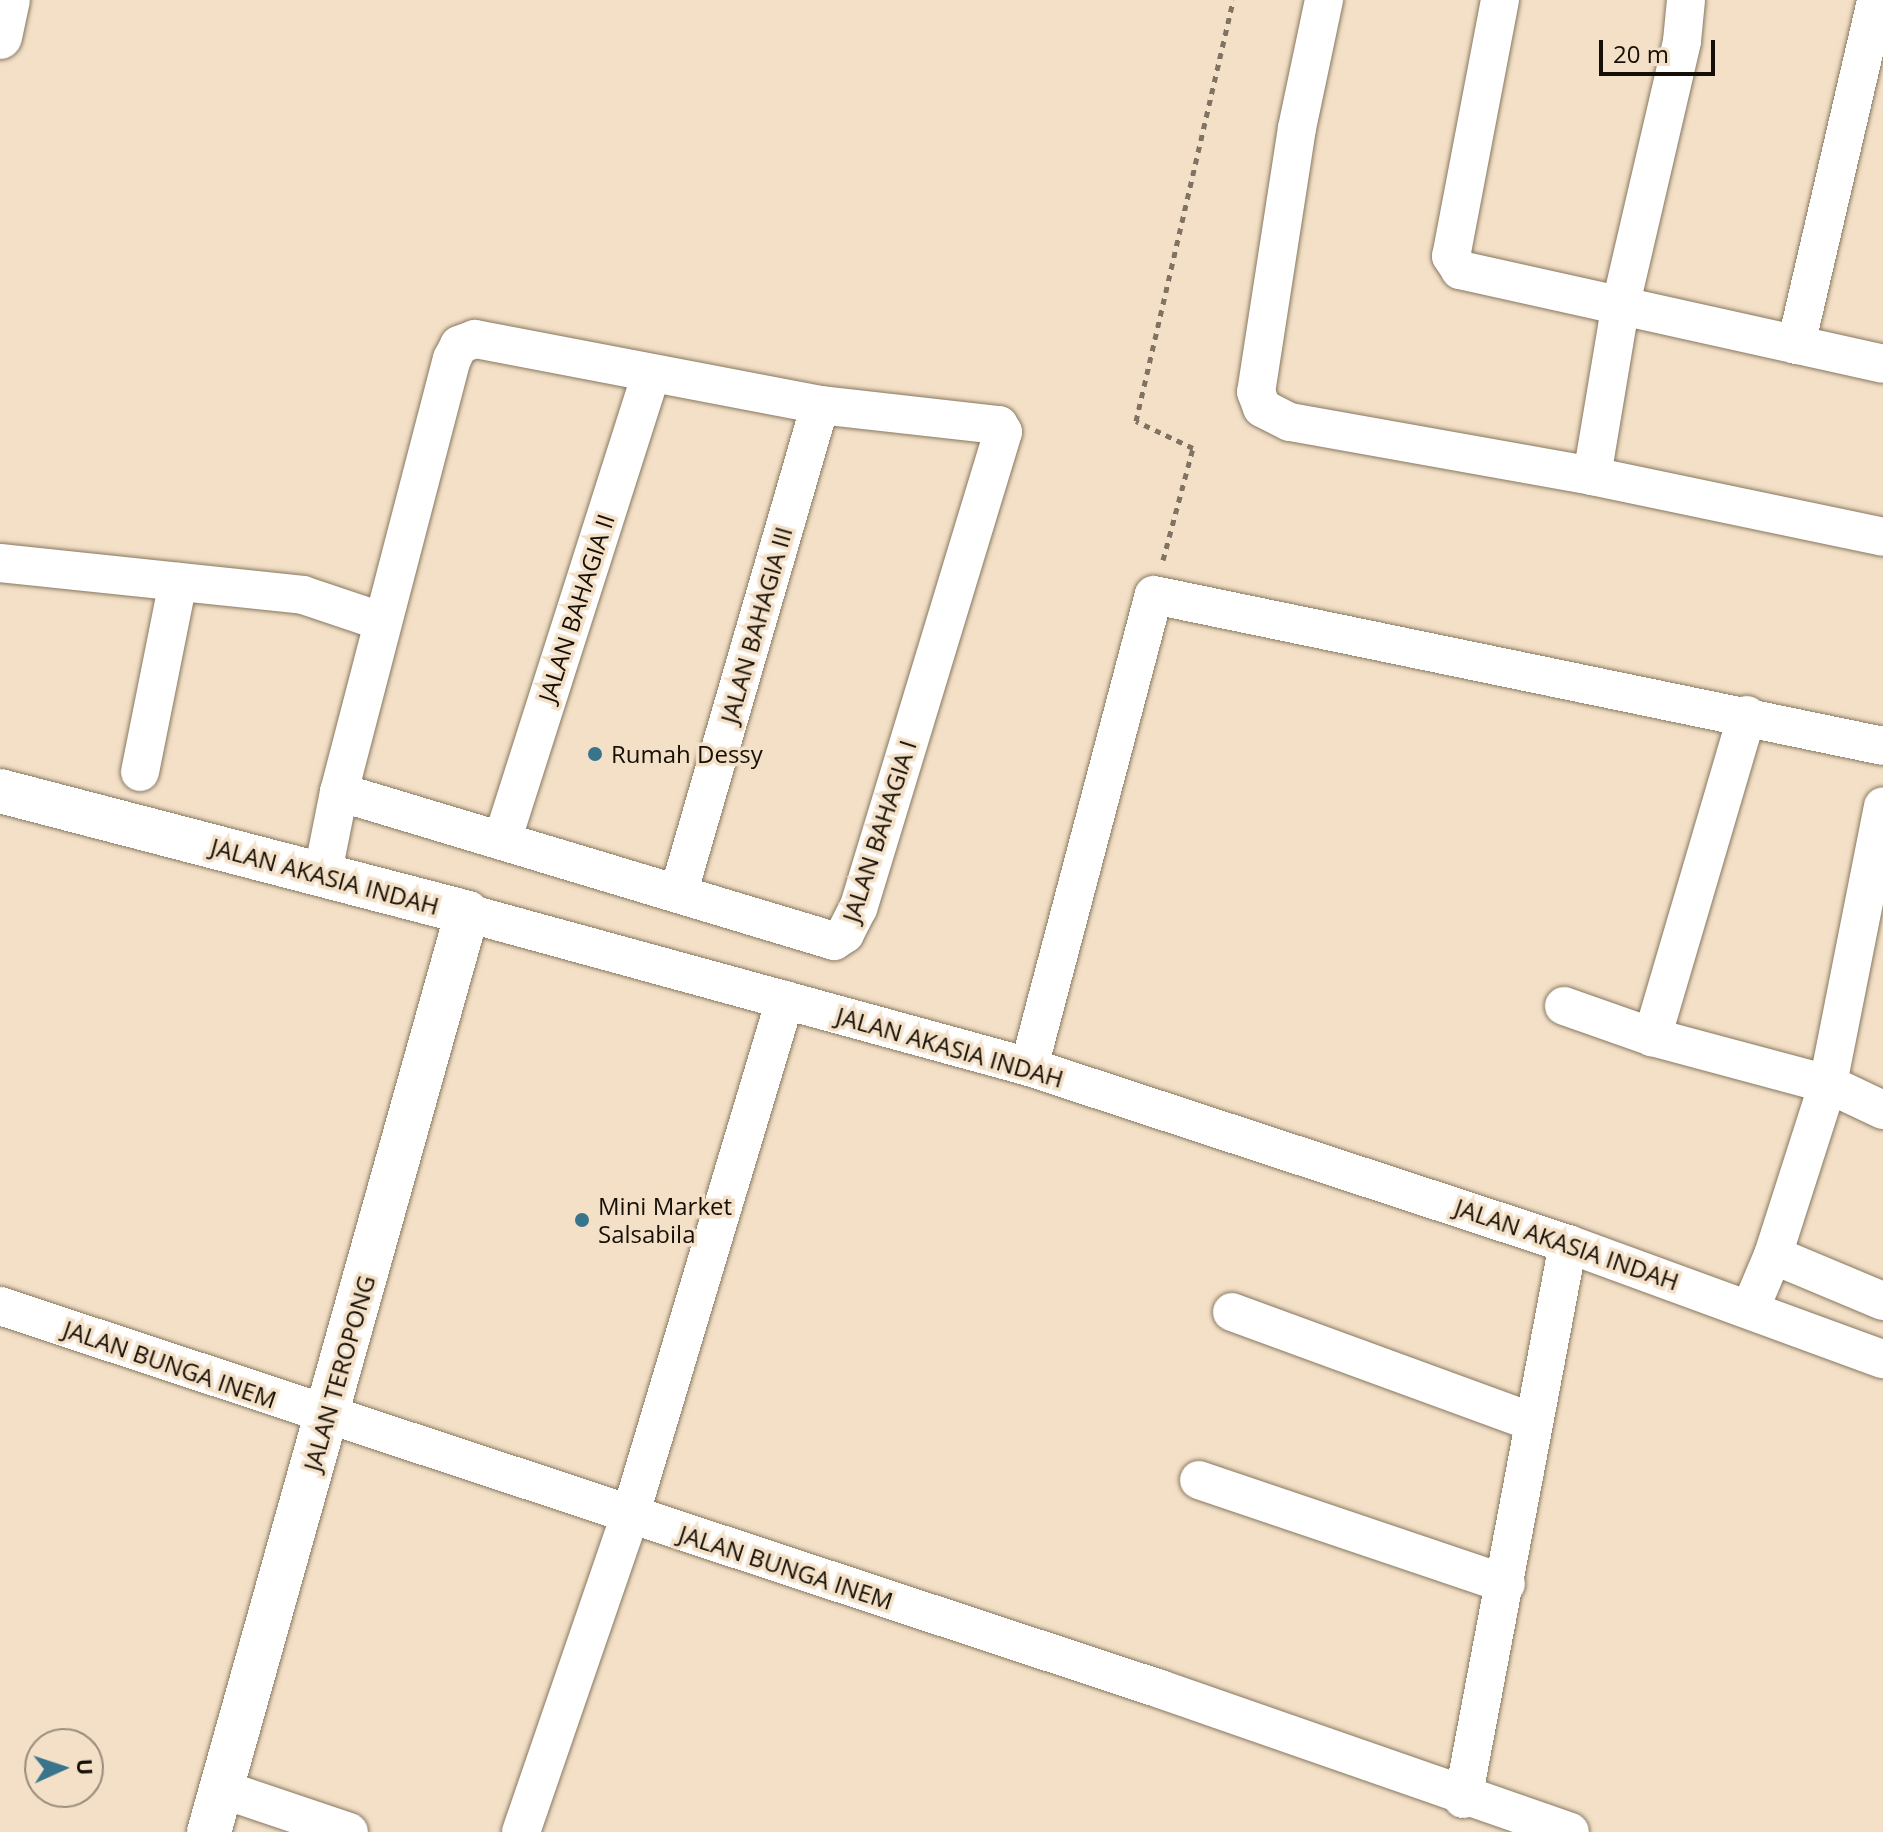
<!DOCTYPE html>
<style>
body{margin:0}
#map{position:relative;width:1883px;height:1832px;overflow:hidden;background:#f3e0c7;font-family:"Open Sans",sans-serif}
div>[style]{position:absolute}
.path>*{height:5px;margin-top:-2.5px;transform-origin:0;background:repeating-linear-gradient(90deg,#807363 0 6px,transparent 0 12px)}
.roads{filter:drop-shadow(0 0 2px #887860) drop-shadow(0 0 2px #887860)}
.street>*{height:38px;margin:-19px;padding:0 19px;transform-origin:19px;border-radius:19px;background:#fff}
.primary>*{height:44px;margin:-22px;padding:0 22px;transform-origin:22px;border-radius:22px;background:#fff}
.dots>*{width:22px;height:22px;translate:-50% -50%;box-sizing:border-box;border:4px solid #f3e0c7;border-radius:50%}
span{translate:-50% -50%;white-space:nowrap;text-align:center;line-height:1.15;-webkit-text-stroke:7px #f3e0c7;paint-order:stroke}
.street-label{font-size:24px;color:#150f07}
.poi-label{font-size:24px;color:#150f07}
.left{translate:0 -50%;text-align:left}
.north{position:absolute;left:24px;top:1728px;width:80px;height:80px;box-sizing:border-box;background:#f3e0c7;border:2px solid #9a8c7a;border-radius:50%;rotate:87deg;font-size:22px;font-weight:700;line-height:32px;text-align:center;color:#150f07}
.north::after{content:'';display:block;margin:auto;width:28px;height:36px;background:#38748b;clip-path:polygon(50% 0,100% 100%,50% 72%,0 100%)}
.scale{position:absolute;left:1599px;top:40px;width:116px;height:36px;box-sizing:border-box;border:4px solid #150f07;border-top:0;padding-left:10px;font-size:24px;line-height:28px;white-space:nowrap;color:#150f07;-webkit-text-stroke:6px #f3e0c7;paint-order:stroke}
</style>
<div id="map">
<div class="path">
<i style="left:1163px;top:560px;width:116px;rotate:-75deg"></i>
<i style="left:1193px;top:448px;width:63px;rotate:-154.7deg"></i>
<i style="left:1136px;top:421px;width:432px;rotate:-77deg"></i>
</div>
<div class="roads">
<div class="street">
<i style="left:1324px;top:0;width:131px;rotate:101.9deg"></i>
<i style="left:1297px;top:128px;width:267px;rotate:98.8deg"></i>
<i style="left:1256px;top:392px;width:17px;rotate:69deg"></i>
<i style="left:1262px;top:408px;width:31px;rotate:27deg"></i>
<i style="left:1290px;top:422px;width:307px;rotate:10.1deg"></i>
<i style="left:1592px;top:476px;width:297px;rotate:11.8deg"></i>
<i style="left:1500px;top:0;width:261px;rotate:100.8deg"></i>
<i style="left:1451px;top:256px;width:17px;rotate:57deg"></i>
<i style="left:1460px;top:270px;width:433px;rotate:12.5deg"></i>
<i style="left:475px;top:339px;width:351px;rotate:10.8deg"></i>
<i style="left:820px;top:405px;width:180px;rotate:6.4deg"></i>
<i style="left:999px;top:425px;width:8px;rotate:60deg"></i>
<i style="left:1003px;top:432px;width:498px;rotate:106.9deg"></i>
<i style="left:858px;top:908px;width:29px;rotate:117deg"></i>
<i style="left:845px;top:934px;width:13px;rotate:148deg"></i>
<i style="left:834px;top:941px;width:517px;rotate:-163.25deg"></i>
<i style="left:339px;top:792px;width:448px;rotate:-75.4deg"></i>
<i style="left:452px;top:359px;width:16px;rotate:-63deg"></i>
<i style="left:459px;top:345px;width:17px;rotate:-21deg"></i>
<i style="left:1796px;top:345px;width:354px;rotate:-76.9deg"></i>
<i style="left:1592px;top:476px;width:170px;rotate:-80.5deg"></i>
<i style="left:1620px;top:308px;width:274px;rotate:-76.9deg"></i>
<i style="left:1682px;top:41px;width:41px;rotate:-84.4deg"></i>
<i style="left:0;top:563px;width:305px;rotate:6deg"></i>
<i style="left:303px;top:595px;width:84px;rotate:18.6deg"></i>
<i style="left:1747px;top:715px;width:336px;rotate:106.4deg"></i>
<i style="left:1652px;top:1037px;width:182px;rotate:15deg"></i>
<i style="left:1828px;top:1084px;width:61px;rotate:25.3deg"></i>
<i style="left:140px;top:772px;width:194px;rotate:-78.7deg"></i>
<i style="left:502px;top:841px;width:489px;rotate:-72.3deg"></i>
<i style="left:323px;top:872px;width:82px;rotate:-78.7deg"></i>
<i style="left:679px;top:891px;width:506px;rotate:-73.82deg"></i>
<i style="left:467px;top:913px;width:583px;rotate:15.32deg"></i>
<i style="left:1029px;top:1067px;width:567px;rotate:18.18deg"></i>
<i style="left:1568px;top:1244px;width:335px;rotate:20.1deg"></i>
<i style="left:1564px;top:1006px;width:93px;rotate:19.4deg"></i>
<i style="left:1029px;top:1067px;width:488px;rotate:-75.2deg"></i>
<i style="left:1154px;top:595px;width:744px;rotate:11.7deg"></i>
<i style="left:1773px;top:1255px;width:119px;rotate:22.7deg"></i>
<i style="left:0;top:1306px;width:1222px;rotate:18.27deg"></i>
<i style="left:1160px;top:1689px;width:434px;rotate:19.2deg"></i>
<i style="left:1751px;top:1307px;width:56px;rotate:-67.1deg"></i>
<i style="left:1773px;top:1255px;width:180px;rotate:-72.2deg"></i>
<i style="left:1828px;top:1084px;width:283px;rotate:-78.8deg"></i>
<i style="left:1232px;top:1312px;width:320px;rotate:20.1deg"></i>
<i style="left:1199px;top:1480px;width:324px;rotate:18.7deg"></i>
<i style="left:222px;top:1789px;width:134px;rotate:18.7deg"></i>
<i style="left:1463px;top:1799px;width:565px;rotate:-79.29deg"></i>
<i style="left:521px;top:1832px;width:334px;rotate:-71deg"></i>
<i style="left:630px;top:1516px;width:539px;rotate:-73.28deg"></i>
</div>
<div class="primary">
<i style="left:0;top:37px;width:38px;rotate:-78deg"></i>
<i style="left:0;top:791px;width:483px;rotate:14.6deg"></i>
<i style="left:467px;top:913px;width:955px;rotate:105.68deg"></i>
</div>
</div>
<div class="dots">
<i style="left:595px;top:754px;background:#38748b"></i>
<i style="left:582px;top:1220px;background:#38748b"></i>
</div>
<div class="street-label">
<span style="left:576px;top:608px;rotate:-72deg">JALAN BAHAGIA II</span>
<span style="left:756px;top:625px;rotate:-74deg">JALAN BAHAGIA III</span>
<span style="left:879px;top:831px;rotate:-72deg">JALAN BAHAGIA I</span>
<span style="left:325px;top:876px;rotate:15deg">JALAN AKASIA INDAH</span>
<span style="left:950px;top:1047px;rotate:16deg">JALAN AKASIA INDAH</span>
<span style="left:1567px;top:1244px;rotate:19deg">JALAN AKASIA INDAH</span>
<span style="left:170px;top:1364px;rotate:19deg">JALAN BUNGA INEM</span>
<span style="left:339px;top:1373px;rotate:-74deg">JALAN TEROPONG</span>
<span style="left:786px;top:1567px;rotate:18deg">JALAN BUNGA INEM</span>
</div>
<div class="poi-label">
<span class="left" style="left:611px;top:754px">Rumah Dessy</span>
<span class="left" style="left:598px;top:1220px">Mini Market<br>Salsabila</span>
</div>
<div class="north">U</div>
<div class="scale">20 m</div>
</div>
